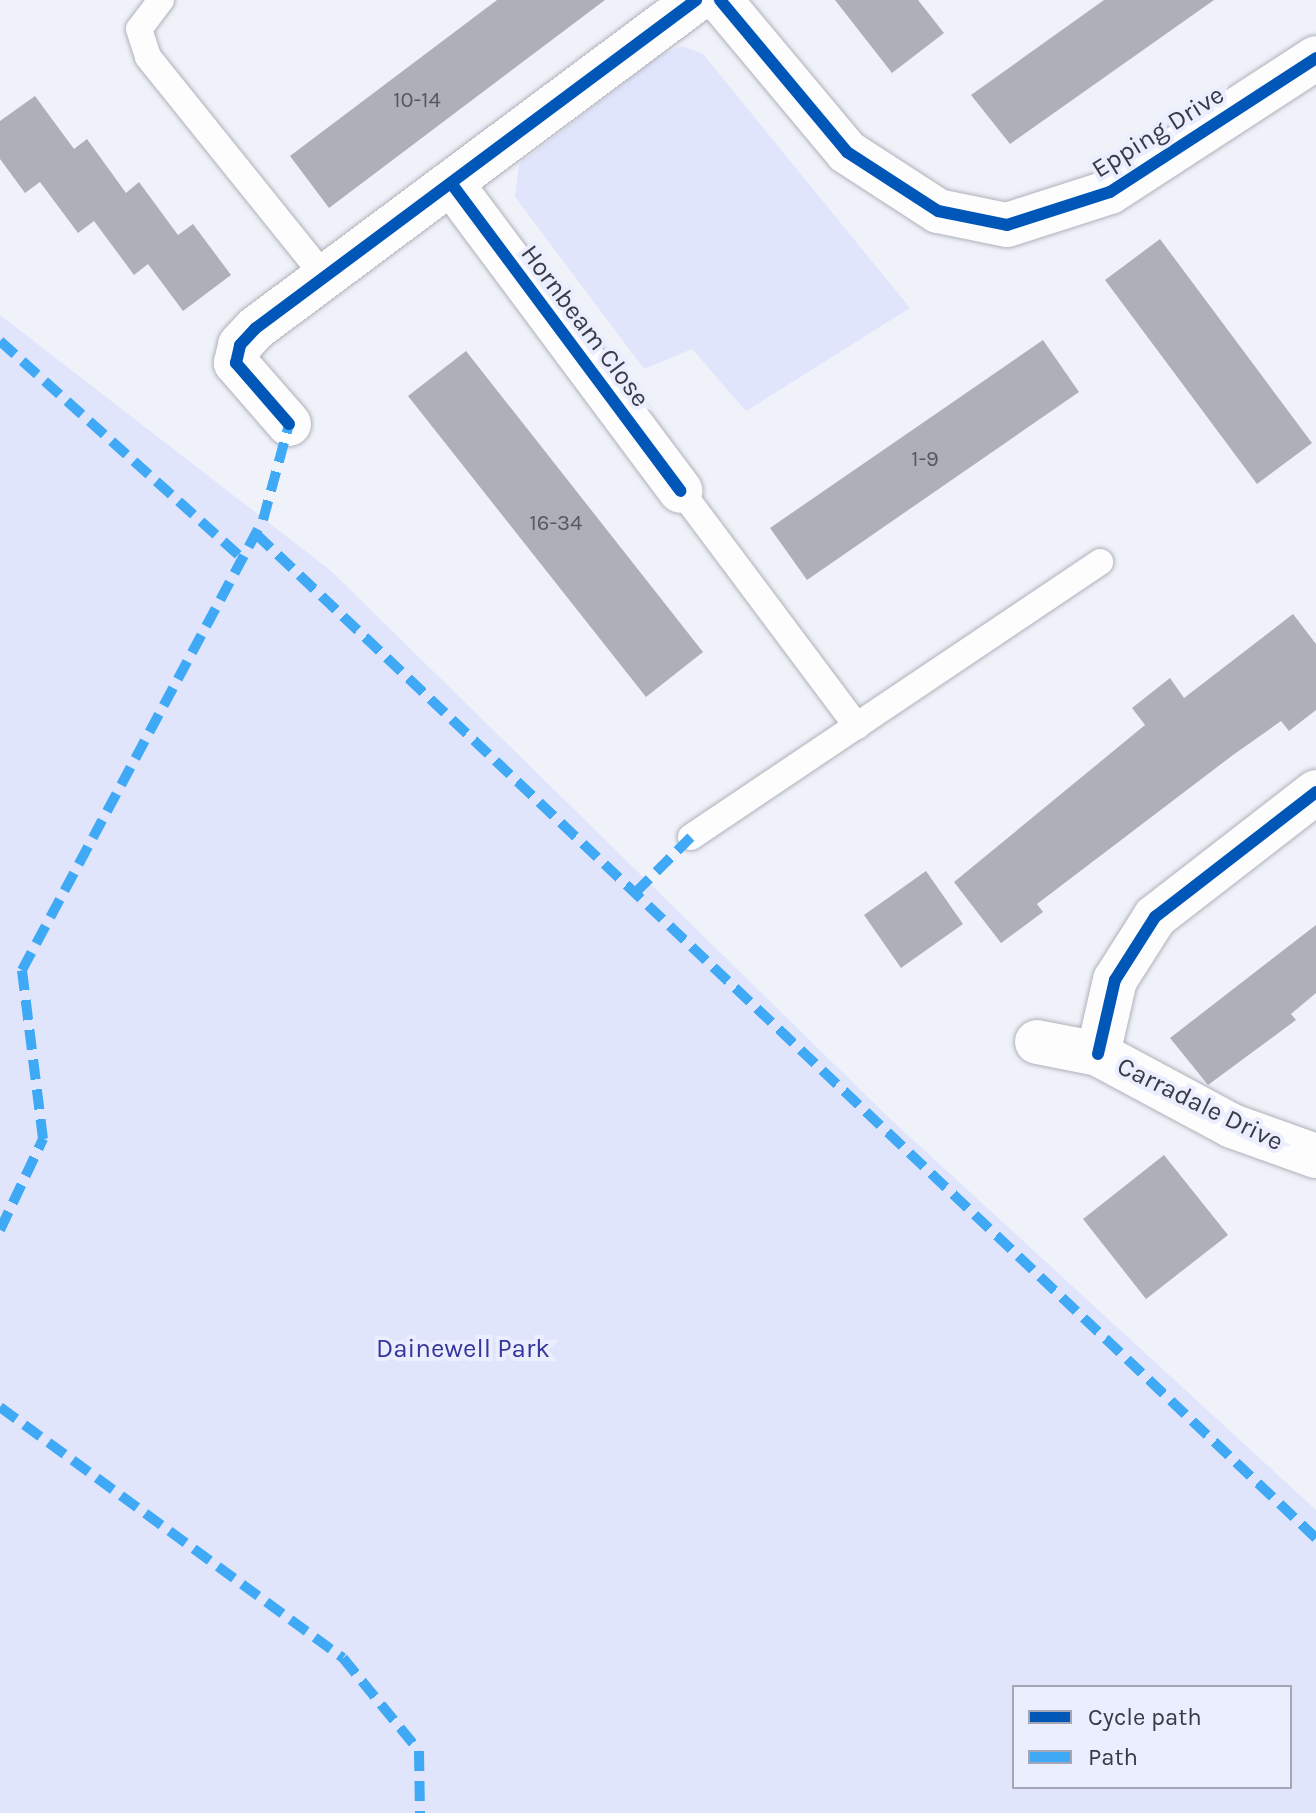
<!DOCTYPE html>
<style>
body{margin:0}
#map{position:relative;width:1316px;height:1813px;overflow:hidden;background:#f0f2fa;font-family:Karla,sans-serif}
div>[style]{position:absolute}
.green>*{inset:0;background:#e0e5fc}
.building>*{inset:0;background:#aeb0b8}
.roads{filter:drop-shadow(0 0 2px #afb1ba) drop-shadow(0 0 2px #afb1ba)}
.lane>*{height:26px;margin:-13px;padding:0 13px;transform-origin:13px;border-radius:13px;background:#fdfdfe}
.street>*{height:44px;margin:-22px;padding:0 22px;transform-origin:22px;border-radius:22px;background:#fdfdfe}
.quiet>*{height:10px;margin-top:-5px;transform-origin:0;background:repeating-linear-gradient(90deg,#3fa9f5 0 20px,transparent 0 30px)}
.cycleway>*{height:12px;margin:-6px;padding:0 6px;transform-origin:6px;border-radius:6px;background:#0057b8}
span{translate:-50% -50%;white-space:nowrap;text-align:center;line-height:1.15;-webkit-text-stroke:8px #ebeeff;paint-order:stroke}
.number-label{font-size:22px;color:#565862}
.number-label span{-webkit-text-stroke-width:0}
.street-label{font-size:26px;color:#393b46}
.park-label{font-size:26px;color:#34369b}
.legend{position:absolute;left:1012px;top:1685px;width:280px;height:104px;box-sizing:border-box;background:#ebeeff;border:2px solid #a4a6b5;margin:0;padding:10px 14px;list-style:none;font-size:24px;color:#393b46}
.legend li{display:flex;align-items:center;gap:16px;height:40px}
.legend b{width:40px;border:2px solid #a4a6b5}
</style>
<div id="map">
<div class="green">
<i style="clip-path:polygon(683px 46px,703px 54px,910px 308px,746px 411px,692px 349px,644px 369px,515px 197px,519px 164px,660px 55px)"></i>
<i style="clip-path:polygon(evenodd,0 315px,330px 570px,885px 1114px,1316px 1510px,1316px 1813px,0 1813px,0 315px,1014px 1687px,1290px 1687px,1290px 1787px,1014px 1787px,1014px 1687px)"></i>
</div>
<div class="building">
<i style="clip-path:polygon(497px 0,605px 0,329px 208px,290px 156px)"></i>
<i style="clip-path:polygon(835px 0,918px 0,944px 33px,892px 73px)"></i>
<i style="clip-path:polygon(1104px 0,1214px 0,1010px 144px,971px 95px)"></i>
<i style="clip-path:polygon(35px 96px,74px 149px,87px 139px,126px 193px,139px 182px,178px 235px,193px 224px,231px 275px,183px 311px,148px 264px,134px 275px,94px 221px,78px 233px,40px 182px,25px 193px,0 159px,0 121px)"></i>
<i style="clip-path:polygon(1160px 239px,1312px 443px,1257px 484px,1105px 280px)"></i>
<i style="clip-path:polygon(1043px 340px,1079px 392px,807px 580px,770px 528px)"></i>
<i style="clip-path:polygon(466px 351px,703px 652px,646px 697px,408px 396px)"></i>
<i style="clip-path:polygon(1293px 614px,1316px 644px,1316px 710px,1289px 731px,1281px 721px,1233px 755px,1037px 904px,1043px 912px,1001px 943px,954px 882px,1145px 725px,1132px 708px,1170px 678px,1184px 698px)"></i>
<i style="clip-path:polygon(926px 871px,963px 924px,901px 968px,864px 915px)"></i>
<i style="clip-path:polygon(1316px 925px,1316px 993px,1291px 1014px,1296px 1020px,1208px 1085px,1170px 1038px)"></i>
<i style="clip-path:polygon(1164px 1155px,1228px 1235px,1146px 1299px,1083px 1219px)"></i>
</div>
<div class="roads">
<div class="lane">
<i style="left:161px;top:0;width:36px;rotate:127deg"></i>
<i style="left:139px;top:29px;width:29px;rotate:72deg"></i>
<i style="left:148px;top:57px;width:282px;rotate:51.2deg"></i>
<i style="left:681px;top:491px;width:294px;rotate:53.2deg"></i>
<i style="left:691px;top:837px;width:493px;rotate:-33.9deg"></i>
</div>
<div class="street">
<i style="left:720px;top:0;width:198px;rotate:50.1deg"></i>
<i style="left:847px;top:152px;width:108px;rotate:33deg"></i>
<i style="left:938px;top:211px;width:70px;rotate:11.5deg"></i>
<i style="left:1007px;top:225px;width:108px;rotate:-17.8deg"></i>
<i style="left:1110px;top:192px;width:246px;rotate:-33deg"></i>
<i style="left:454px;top:187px;width:379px;rotate:53.3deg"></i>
<i style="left:289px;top:424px;width:81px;rotate:-131deg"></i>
<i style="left:236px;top:363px;width:18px;rotate:-77deg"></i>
<i style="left:240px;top:345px;width:23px;rotate:-47deg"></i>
<i style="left:256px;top:328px;width:549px;rotate:-36.7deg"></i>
<i style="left:1037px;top:1042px;width:62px;rotate:11.1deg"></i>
<i style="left:1098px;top:1054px;width:152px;rotate:28.2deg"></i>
<i style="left:1232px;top:1126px;width:89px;rotate:19.7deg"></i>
<i style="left:1098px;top:1054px;width:76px;rotate:-77.1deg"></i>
<i style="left:1115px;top:980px;width:75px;rotate:-57.6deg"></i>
<i style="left:1155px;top:917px;width:204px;rotate:-37.8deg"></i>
</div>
</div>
<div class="quiet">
<i style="left:0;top:341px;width:326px;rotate:41.9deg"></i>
<i style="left:256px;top:534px;width:1460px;rotate:43.45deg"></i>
<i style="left:635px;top:893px;width:79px;rotate:-45deg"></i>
<i style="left:0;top:1230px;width:101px;rotate:-64.7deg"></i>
<i style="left:43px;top:1139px;width:170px;rotate:-97.1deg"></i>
<i style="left:22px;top:970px;width:510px;rotate:-61.83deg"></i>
<i style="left:263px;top:520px;width:99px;rotate:-74.8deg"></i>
<i style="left:0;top:1407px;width:425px;rotate:36.2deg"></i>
<i style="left:343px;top:1658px;width:120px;rotate:50.7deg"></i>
<i style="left:419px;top:1751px;width:62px;rotate:89.1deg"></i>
</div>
<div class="cycleway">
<i style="left:720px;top:0;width:198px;rotate:50.1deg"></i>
<i style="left:847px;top:152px;width:108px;rotate:33deg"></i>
<i style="left:938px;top:211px;width:70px;rotate:11.5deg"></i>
<i style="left:1007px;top:225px;width:108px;rotate:-17.8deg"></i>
<i style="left:1110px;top:192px;width:246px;rotate:-33deg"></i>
<i style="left:454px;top:187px;width:379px;rotate:53.3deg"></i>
<i style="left:289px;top:424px;width:81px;rotate:-131deg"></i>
<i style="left:236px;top:363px;width:18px;rotate:-77deg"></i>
<i style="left:240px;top:345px;width:23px;rotate:-47deg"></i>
<i style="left:256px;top:328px;width:549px;rotate:-36.7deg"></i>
<i style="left:1098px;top:1054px;width:76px;rotate:-77.1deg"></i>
<i style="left:1115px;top:980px;width:75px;rotate:-57.6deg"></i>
<i style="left:1155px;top:917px;width:204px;rotate:-37.8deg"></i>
</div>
<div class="number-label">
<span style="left:417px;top:101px">10-14</span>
<span style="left:925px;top:460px">1-9</span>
<span style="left:556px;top:524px">16-34</span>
</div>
<div class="street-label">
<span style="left:1158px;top:132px;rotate:-32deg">Epping Drive</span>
<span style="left:585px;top:326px;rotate:53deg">Hornbeam Close</span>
<span style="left:1200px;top:1104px;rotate:26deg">Carradale Drive</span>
</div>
<div class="park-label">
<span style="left:463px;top:1349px">Dainewell Park</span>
</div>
<ul class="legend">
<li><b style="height:10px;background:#0057b8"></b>Cycle path</li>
<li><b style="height:10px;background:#3fa9f5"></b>Path</li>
</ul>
</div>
